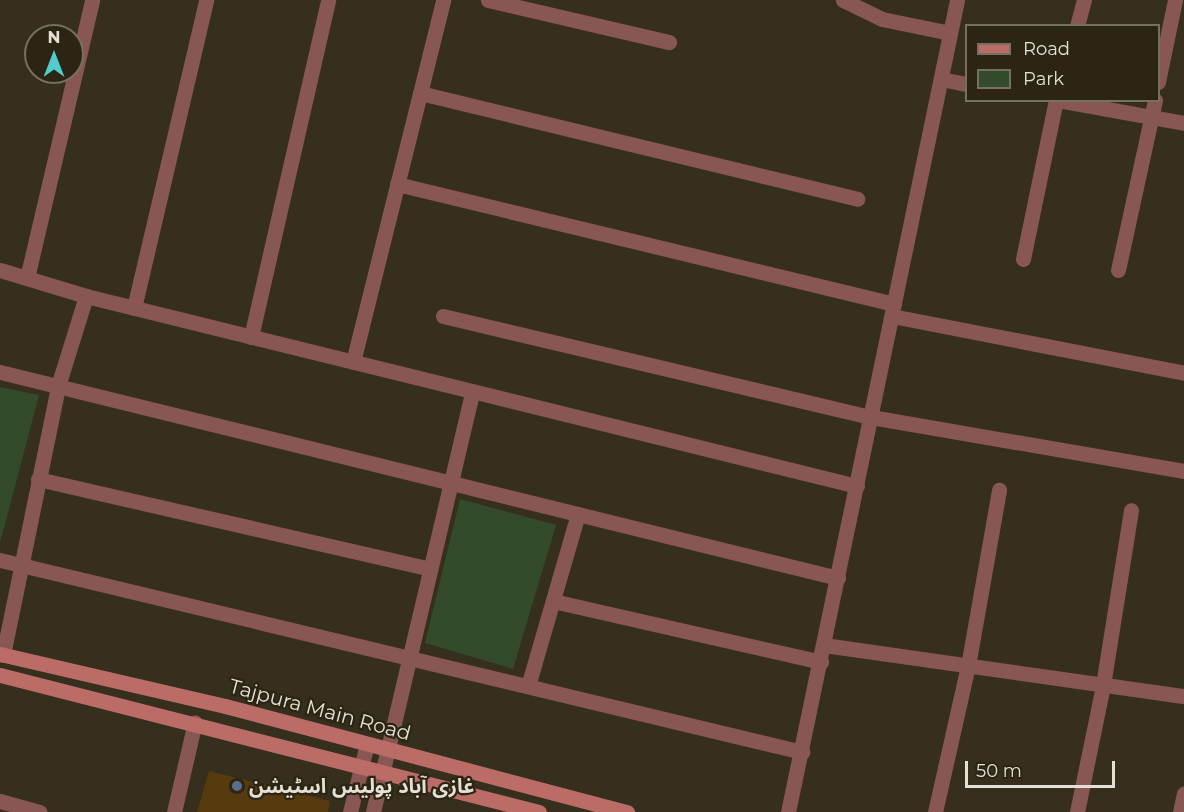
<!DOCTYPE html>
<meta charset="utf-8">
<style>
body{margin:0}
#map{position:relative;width:1184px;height:812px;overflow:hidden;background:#362f1e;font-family:Montserrat,"Noto Sans Arabic",sans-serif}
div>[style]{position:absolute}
.green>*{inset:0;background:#334b2a}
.building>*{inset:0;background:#573a0d}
.street>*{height:15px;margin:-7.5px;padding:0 7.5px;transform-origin:7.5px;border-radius:7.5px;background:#895753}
.secondary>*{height:15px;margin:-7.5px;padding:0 7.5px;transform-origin:7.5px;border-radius:7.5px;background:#bb6c66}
.dots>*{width:16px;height:16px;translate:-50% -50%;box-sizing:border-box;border:3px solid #2c2514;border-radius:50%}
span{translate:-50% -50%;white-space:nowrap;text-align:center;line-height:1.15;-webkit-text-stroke:4.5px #2c2514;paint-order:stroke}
.street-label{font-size:20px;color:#e4e0d5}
.poi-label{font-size:20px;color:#e4e0d5;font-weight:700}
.left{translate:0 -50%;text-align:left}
.legend{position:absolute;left:965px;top:24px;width:195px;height:78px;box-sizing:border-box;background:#2c2514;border:2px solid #767061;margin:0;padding:8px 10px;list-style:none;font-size:18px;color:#e4e0d5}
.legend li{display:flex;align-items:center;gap:12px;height:30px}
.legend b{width:30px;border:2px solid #767061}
.north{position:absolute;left:24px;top:24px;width:60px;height:60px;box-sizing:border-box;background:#2c2514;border:2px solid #767061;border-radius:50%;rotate:0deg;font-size:16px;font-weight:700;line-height:24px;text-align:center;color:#e4e0d5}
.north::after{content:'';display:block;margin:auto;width:21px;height:27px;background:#52cdce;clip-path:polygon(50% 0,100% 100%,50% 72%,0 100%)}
.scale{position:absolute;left:965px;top:761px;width:150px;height:27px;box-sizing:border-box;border:3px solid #e4e0d5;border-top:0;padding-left:8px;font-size:18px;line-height:21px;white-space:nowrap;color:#e4e0d5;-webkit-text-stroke:4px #2c2514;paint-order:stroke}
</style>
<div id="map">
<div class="green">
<i style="clip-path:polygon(0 387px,39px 395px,0 543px)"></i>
<i style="clip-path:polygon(460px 499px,556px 525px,513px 669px,425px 643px)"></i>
</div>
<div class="building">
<i style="clip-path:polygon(209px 771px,330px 801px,328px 812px,197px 812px)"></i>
</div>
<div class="street">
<i style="left:488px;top:0;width:186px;rotate:13.1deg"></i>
<i style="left:843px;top:0;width:43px;rotate:26deg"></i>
<i style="left:882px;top:19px;width:69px;rotate:11.6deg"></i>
<i style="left:1077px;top:26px;width:27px;rotate:-75deg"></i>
<i style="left:941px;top:79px;width:25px;rotate:11deg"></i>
<i style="left:1158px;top:82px;width:84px;rotate:-78.3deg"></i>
<i style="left:420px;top:93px;width:450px;rotate:13.6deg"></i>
<i style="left:1058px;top:100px;width:128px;rotate:10.3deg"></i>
<i style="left:397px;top:184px;width:511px;rotate:13.57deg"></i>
<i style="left:1023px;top:259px;width:162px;rotate:-78.3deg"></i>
<i style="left:0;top:270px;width:90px;rotate:16.8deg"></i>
<i style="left:86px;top:296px;width:794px;rotate:13.84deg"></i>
<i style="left:1118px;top:270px;width:174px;rotate:-77.7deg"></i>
<i style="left:27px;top:278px;width:285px;rotate:-76.8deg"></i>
<i style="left:134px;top:308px;width:316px;rotate:-76.8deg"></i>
<i style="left:443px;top:316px;width:440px;rotate:13.3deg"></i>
<i style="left:871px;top:417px;width:318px;rotate:9.8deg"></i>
<i style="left:892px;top:316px;width:298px;rotate:11deg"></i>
<i style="left:251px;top:337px;width:346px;rotate:-77.1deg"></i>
<i style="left:353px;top:362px;width:373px;rotate:-76deg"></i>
<i style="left:0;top:372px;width:863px;rotate:13.81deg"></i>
<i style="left:38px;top:479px;width:400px;rotate:12.9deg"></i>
<i style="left:0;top:560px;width:825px;rotate:13.46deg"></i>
<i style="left:553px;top:601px;width:275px;rotate:12.8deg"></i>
<i style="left:824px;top:645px;width:364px;rotate:8.1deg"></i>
<i style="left:3px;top:655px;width:275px;rotate:-78.4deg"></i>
<i style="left:58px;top:386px;width:94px;rotate:-72.7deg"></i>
<i style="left:528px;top:686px;width:179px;rotate:-73.8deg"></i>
<i style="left:0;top:801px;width:41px;rotate:15.4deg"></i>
<i style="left:174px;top:812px;width:92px;rotate:-76.9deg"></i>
<i style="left:350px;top:812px;width:70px;rotate:-76deg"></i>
<i style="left:373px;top:812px;width:432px;rotate:-76.7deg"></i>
<i style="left:788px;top:812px;width:829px;rotate:-78.24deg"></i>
<i style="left:935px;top:812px;width:150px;rotate:-77.3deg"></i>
<i style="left:968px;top:666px;width:179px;rotate:-80deg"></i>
<i style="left:1077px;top:812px;width:130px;rotate:-78.4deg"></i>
<i style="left:1103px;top:685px;width:177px;rotate:-80.9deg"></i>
<i style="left:1180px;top:812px;width:19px;rotate:-78deg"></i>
</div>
<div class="secondary">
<i style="left:0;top:654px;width:231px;rotate:13deg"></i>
<i style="left:225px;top:706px;width:416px;rotate:14.8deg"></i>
<i style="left:0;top:675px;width:556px;rotate:14.26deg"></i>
</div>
<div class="dots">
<i style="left:237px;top:786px;background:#5c6f8a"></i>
</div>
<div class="street-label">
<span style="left:320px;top:710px;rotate:15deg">Tajpura Main Road</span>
</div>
<div class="poi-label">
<span class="left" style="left:249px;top:786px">غازی آباد پولیس اسٹیشن</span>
</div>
<ul class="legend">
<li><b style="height:8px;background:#bb6c66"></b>Road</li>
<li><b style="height:16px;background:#334b2a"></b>Park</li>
</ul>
<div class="north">N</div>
<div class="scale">50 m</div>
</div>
